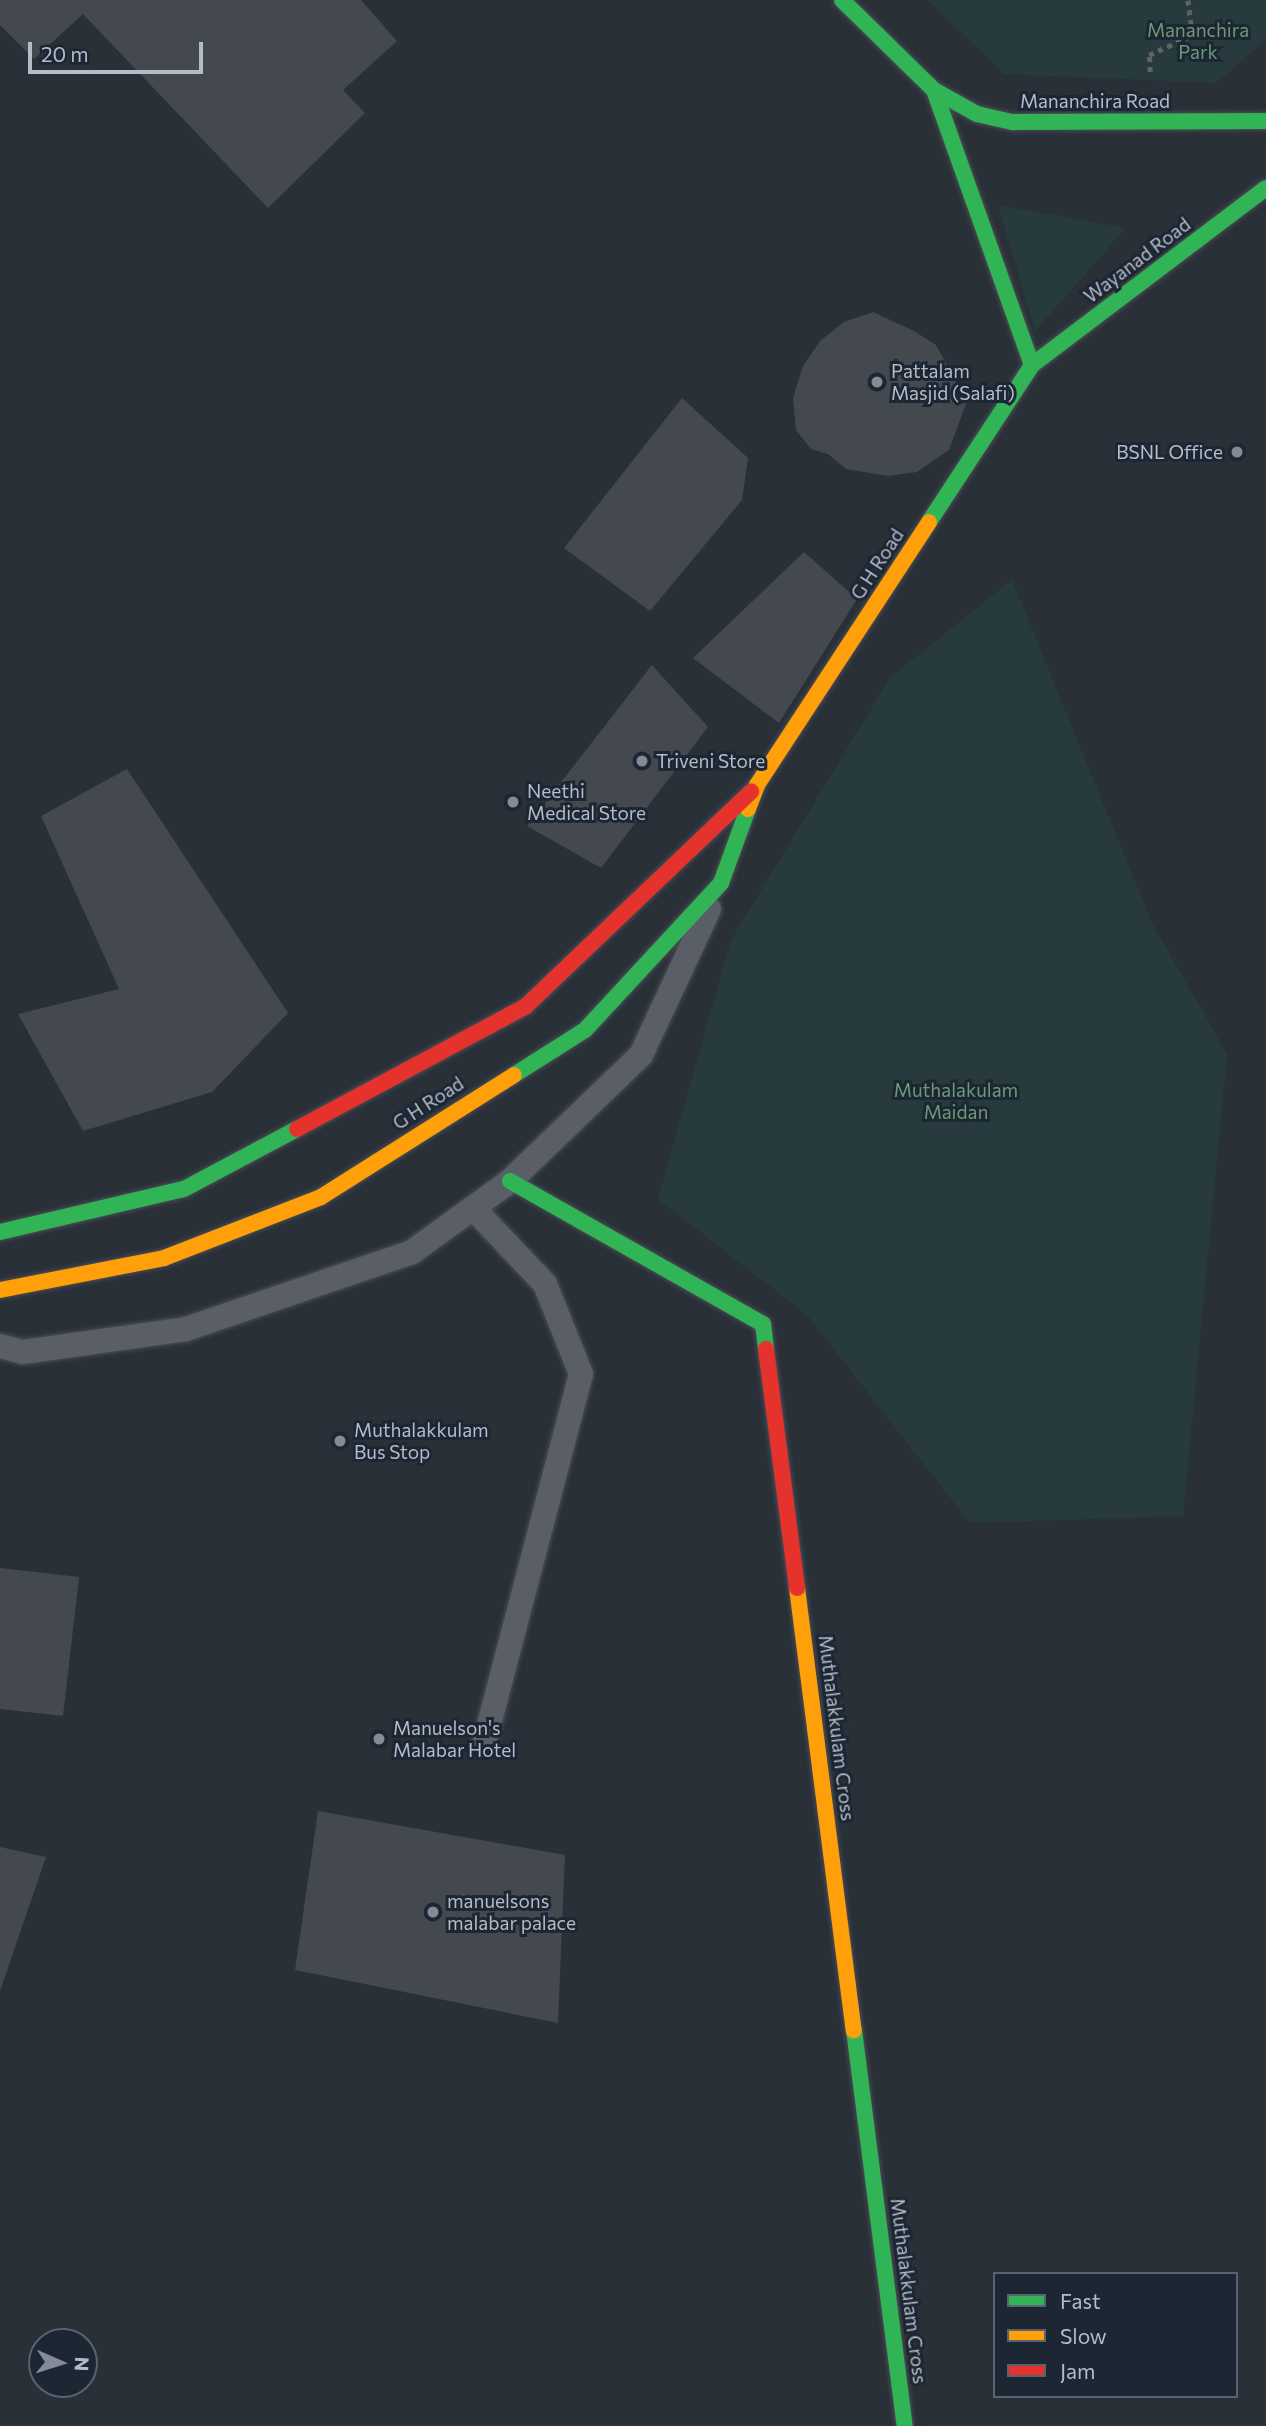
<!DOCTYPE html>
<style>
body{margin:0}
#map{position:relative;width:1266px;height:2426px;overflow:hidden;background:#2a3038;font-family:Commissioner,sans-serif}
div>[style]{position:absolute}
.green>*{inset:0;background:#273a3e}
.building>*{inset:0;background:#444950}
.path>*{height:4.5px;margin-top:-2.25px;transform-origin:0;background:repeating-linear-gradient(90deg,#5d636a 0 5px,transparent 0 10px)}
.roads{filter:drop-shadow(0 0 2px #484c53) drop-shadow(0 0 2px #484c53)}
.lane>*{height:24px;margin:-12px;padding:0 12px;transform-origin:12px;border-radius:12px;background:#5a5e66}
.fast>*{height:16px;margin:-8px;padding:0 8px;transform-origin:8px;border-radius:8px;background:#30b455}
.slow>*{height:16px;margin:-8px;padding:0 8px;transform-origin:8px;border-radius:8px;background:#ff9f0a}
.jam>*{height:16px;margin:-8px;padding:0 8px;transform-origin:8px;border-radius:8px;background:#e5322d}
.dots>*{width:19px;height:19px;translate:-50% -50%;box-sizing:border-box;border:4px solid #1d2633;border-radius:50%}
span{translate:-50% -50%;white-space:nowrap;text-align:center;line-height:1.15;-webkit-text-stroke:6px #1d2633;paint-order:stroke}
.park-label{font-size:19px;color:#6b9a76}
.street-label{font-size:19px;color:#b4bcc9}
.poi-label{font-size:19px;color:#b4bcc9}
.left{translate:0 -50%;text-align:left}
.right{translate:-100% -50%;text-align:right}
.legend{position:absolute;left:993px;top:2272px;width:245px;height:126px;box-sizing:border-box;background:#1d2633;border:2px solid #59626f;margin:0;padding:9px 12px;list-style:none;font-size:21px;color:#b4bcc9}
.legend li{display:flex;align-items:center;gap:14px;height:35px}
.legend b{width:35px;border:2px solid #59626f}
.north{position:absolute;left:28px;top:2328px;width:70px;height:70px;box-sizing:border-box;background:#1d2633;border:2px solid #59626f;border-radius:50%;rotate:93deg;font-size:19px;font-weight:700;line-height:28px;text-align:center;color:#b4bcc9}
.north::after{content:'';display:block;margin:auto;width:24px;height:32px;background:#848b96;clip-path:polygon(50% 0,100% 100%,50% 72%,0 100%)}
.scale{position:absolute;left:28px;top:42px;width:175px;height:32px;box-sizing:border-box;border:4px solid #b4bcc9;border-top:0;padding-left:9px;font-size:21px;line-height:24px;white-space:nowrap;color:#b4bcc9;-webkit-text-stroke:5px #1d2633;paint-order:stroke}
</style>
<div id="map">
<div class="green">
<i style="clip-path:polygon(928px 0,1266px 0,1266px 40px,1216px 83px,1004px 74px)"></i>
<i style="clip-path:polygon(998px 205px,1126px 228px,1035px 331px)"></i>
<i style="clip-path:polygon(1012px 580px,1152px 923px,1227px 1054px,1183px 1516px,970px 1523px,808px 1316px,658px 1199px,731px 940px,890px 678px)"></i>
</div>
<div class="building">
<i style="clip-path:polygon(0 0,361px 0,397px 41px,343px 90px,365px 113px,268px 208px,83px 14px,34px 59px,0 25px)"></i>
<i style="clip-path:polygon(873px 312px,914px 331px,936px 345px,967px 401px,949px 450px,917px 472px,888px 476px,846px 469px,828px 454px,811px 449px,796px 430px,793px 398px,803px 366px,820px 341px,844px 322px)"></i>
<i style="clip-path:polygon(682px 398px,748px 458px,742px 500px,650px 611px,564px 548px)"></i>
<i style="clip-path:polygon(804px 552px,857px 599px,779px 723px,693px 658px)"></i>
<i style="clip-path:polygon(652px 665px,708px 727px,601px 868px,527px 826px)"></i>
<i style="clip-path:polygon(127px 769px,288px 1013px,212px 1092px,83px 1131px,18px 1014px,119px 989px,41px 816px)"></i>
<i style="clip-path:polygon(0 1568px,79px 1577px,63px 1716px,0 1709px)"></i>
<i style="clip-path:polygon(318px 1811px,565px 1855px,558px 2023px,295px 1970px)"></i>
<i style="clip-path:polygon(0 1847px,46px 1857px,0 1991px)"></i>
</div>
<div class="path">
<i style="left:1150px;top:72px;width:17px;rotate:-93deg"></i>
<i style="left:1149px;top:55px;width:47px;rotate:-24.9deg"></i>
<i style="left:1192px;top:35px;width:35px;rotate:-97deg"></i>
</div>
<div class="roads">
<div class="lane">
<i style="left:473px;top:1208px;width:105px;rotate:46.5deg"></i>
<i style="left:545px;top:1284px;width:97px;rotate:68.2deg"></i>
<i style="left:581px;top:1374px;width:378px;rotate:104.7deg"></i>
<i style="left:0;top:1346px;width:24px;rotate:15deg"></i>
<i style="left:23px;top:1352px;width:165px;rotate:-8deg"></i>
<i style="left:186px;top:1329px;width:239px;rotate:-18.8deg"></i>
<i style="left:412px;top:1252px;width:121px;rotate:-35.9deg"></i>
<i style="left:510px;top:1181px;width:182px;rotate:-43.9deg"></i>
<i style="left:641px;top:1055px;width:161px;rotate:-65deg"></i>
</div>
<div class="fast">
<i style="left:842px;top:0;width:129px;rotate:44.4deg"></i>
<i style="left:934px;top:90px;width:49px;rotate:29.2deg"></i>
<i style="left:977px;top:114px;width:37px;rotate:13deg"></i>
<i style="left:1013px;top:122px;width:253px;rotate:-0.2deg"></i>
<i style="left:934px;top:90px;width:292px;rotate:70.4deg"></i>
<i style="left:929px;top:522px;width:188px;rotate:-56.7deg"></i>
<i style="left:1032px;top:365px;width:293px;rotate:-37.1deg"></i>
<i style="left:514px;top:1075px;width:84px;rotate:-32.4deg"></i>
<i style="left:585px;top:1030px;width:200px;rotate:-47.2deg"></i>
<i style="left:721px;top:883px;width:79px;rotate:-70deg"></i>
<i style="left:510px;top:1181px;width:291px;rotate:29.5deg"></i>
<i style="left:763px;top:1324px;width:25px;rotate:83deg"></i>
<i style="left:0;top:1232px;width:189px;rotate:-13.2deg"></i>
<i style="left:184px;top:1189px;width:128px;rotate:-28deg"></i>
<i style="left:854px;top:2030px;width:399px;rotate:82.7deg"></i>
</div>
<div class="slow">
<i style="left:748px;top:809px;width:26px;rotate:-69deg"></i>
<i style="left:757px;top:785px;width:314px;rotate:-56.8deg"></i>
<i style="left:0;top:1290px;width:167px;rotate:-11deg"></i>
<i style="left:164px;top:1258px;width:168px;rotate:-21.2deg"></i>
<i style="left:321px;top:1197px;width:228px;rotate:-32.3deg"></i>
<i style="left:797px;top:1588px;width:446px;rotate:82.7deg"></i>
</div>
<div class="jam">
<i style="left:297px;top:1129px;width:260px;rotate:-28.2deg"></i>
<i style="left:526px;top:1006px;width:311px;rotate:-43.6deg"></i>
<i style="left:766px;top:1349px;width:241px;rotate:82.6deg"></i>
</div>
</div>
<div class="dots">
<i style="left:877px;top:382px;background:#848b96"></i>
<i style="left:1237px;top:452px;background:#848b96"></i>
<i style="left:642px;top:761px;background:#848b96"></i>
<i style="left:513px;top:802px;background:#848b96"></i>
<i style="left:340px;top:1441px;background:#848b96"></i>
<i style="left:379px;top:1739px;background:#848b96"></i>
<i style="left:433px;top:1912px;background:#848b96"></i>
</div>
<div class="park-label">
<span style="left:1198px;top:41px">Mananchira<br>Park</span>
<span style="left:956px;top:1101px">Muthalakulam<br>Maidan</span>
</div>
<div class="street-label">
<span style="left:1095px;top:101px">Mananchira Road</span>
<span style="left:1137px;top:260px;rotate:-37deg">Wayanad Road</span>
<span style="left:877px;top:564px;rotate:-57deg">G H Road</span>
<span style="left:428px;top:1103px;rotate:-33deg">G H Road</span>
<span style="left:837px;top:1728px;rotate:83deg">Muthalakkulam Cross</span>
<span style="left:909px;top:2291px;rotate:83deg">Muthalakkulam Cross</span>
</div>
<div class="poi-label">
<span class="left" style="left:891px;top:382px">Pattalam<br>Masjid (Salafi)</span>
<span class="right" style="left:1223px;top:452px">BSNL Office</span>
<span class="left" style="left:656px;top:761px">Triveni Store</span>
<span class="left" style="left:527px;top:802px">Neethi<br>Medical Store</span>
<span class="left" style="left:354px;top:1441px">Muthalakkulam<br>Bus Stop</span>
<span class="left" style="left:393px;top:1739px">Manuelson's<br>Malabar Hotel</span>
<span class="left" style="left:447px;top:1912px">manuelsons<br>malabar palace</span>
</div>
<ul class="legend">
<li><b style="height:9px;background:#30b455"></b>Fast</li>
<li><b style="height:9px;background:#ff9f0a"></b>Slow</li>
<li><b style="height:9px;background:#e5322d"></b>Jam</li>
</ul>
<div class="north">N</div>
<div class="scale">20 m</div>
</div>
